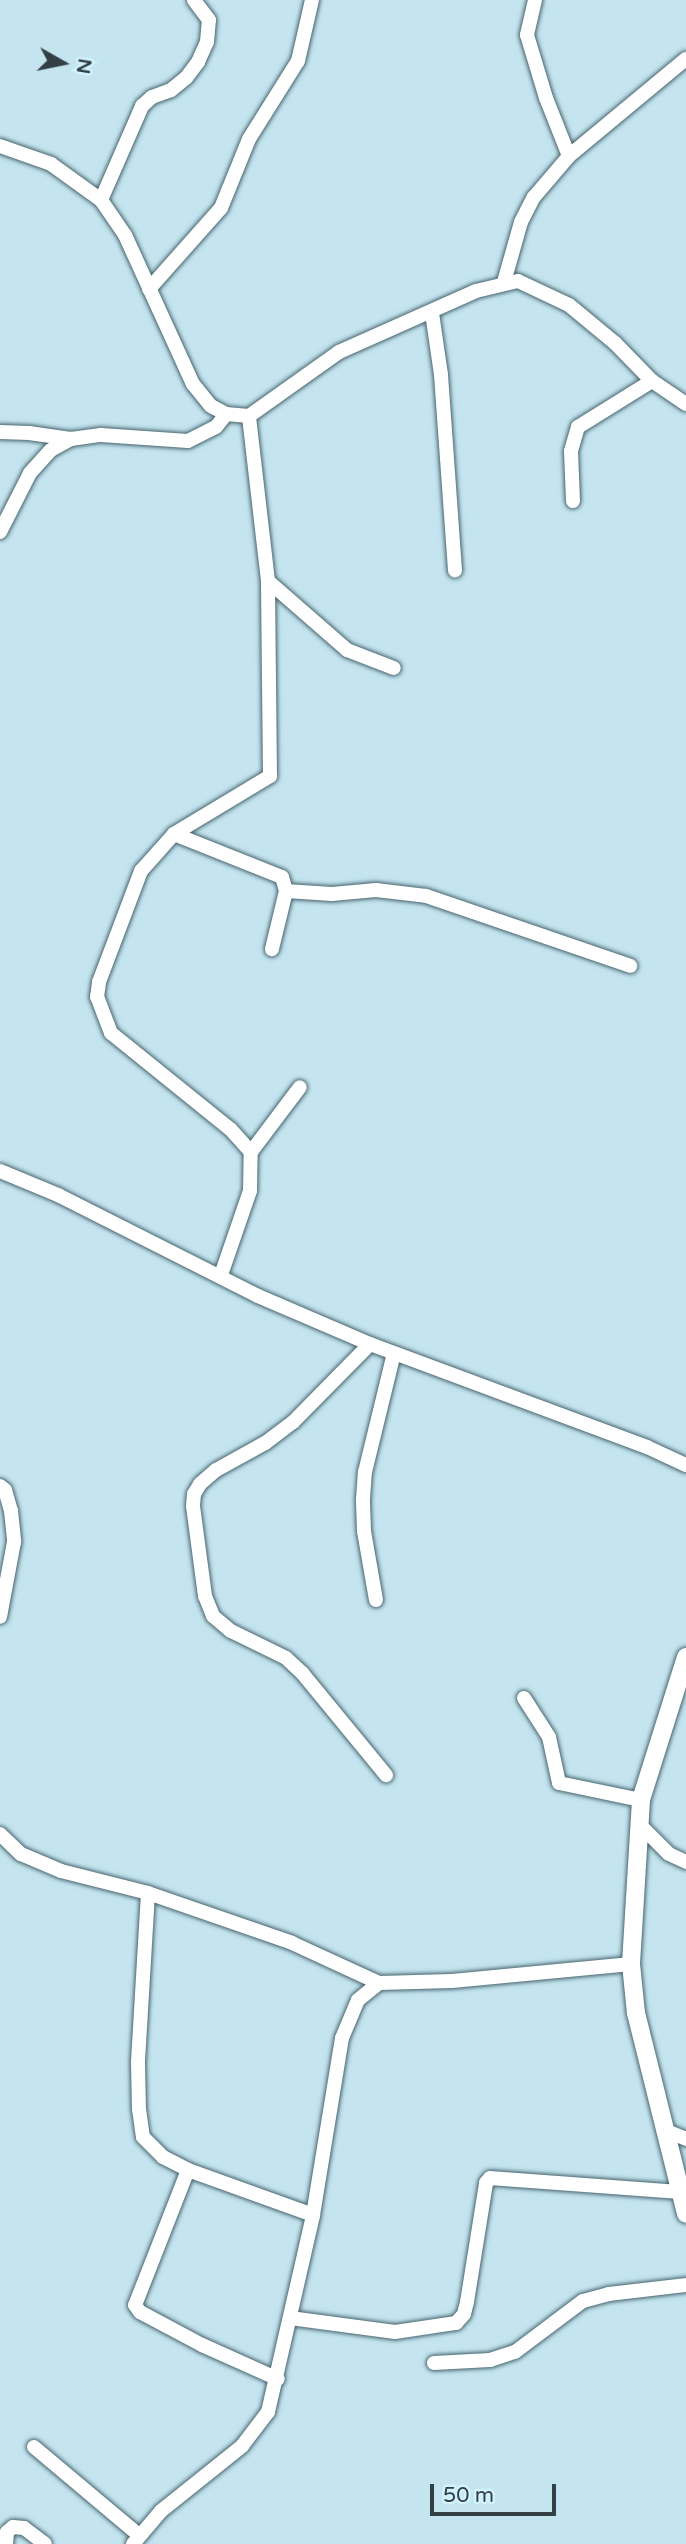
<!DOCTYPE html>
<style>
body{margin:0}
#map{position:relative;width:686px;height:2544px;overflow:hidden;background:#c4e5f0;font-family:"Varela Round",sans-serif}
div>[style]{position:absolute}
.roads{filter:drop-shadow(0 0 2px #47656e) drop-shadow(0 0 2px #47656e)}
.minor>*{height:14px;margin:-7px;padding:0 7px;transform-origin:7px;border-radius:7px;background:#fff}
.tertiary>*{height:18px;margin:-9px;padding:0 9px;transform-origin:9px;border-radius:9px;background:#fff}
span{translate:-50% -50%;white-space:nowrap;text-align:center;line-height:1.15;-webkit-text-stroke:5px #d1f3fe;paint-order:stroke}
.north{position:absolute;left:28px;top:28px;width:70px;height:70px;-webkit-text-stroke:5px #d1f3fe;paint-order:stroke;rotate:99deg;font-size:19px;font-weight:700;line-height:28px;text-align:center;color:#323f44}
.north::after{content:'';display:block;margin:auto;width:24px;height:32px;background:#323f44;clip-path:polygon(50% 0,100% 100%,50% 72%,0 100%)}
.scale{position:absolute;left:430px;top:2484px;width:126px;height:32px;box-sizing:border-box;border:4px solid #323f44;border-top:0;padding-left:9px;font-size:21px;line-height:24px;white-space:nowrap;color:#323f44;-webkit-text-stroke:5px #d1f3fe;paint-order:stroke}
</style>
<div id="map">
<div class="roads">
<div class="minor">
<i style="left:535px;top:0;width:36px;rotate:103deg"></i>
<i style="left:527px;top:35px;width:66px;rotate:73.2deg"></i>
<i style="left:546px;top:98px;width:62px;rotate:68.4deg"></i>
<i style="left:0;top:146px;width:54px;rotate:19.4deg"></i>
<i style="left:51px;top:164px;width:62px;rotate:35.8deg"></i>
<i style="left:101px;top:200px;width:42px;rotate:55.6deg"></i>
<i style="left:125px;top:235px;width:164px;rotate:65.5deg"></i>
<i style="left:193px;top:384px;width:28px;rotate:51deg"></i>
<i style="left:211px;top:406px;width:17px;rotate:28deg"></i>
<i style="left:226px;top:414px;width:23px;rotate:5deg"></i>
<i style="left:249px;top:416px;width:110px;rotate:-35.4deg"></i>
<i style="left:339px;top:352px;width:150px;rotate:-24deg"></i>
<i style="left:476px;top:291px;width:43px;rotate:-13.4deg"></i>
<i style="left:518px;top:281px;width:56px;rotate:25.2deg"></i>
<i style="left:569px;top:305px;width:60px;rotate:39.6deg"></i>
<i style="left:615px;top:343px;width:53px;rotate:45.8deg"></i>
<i style="left:652px;top:381px;width:41px;rotate:34.1deg"></i>
<i style="left:101px;top:200px;width:103px;rotate:-66.4deg"></i>
<i style="left:142px;top:106px;width:13px;rotate:-42deg"></i>
<i style="left:152px;top:97px;width:20px;rotate:-20deg"></i>
<i style="left:171px;top:90px;width:19px;rotate:-39deg"></i>
<i style="left:186px;top:78px;width:20px;rotate:-53deg"></i>
<i style="left:198px;top:62px;width:22px;rotate:-66deg"></i>
<i style="left:207px;top:42px;width:22px;rotate:-85deg"></i>
<i style="left:209px;top:20px;width:25px;rotate:-127deg"></i>
<i style="left:504px;top:282px;width:62px;rotate:-74.2deg"></i>
<i style="left:521px;top:222px;width:28px;rotate:-63deg"></i>
<i style="left:534px;top:197px;width:54px;rotate:-49.5deg"></i>
<i style="left:569px;top:156px;width:152px;rotate:-39.7deg"></i>
<i style="left:149px;top:289px;width:108px;rotate:-48.4deg"></i>
<i style="left:221px;top:208px;width:74px;rotate:-67.9deg"></i>
<i style="left:249px;top:139px;width:92px;rotate:-57.9deg"></i>
<i style="left:298px;top:61px;width:63px;rotate:-77.1deg"></i>
<i style="left:432px;top:313px;width:63px;rotate:81.7deg"></i>
<i style="left:441px;top:375px;width:196px;rotate:85.9deg"></i>
<i style="left:0;top:432px;width:29px;rotate:2deg"></i>
<i style="left:29px;top:433px;width:42px;rotate:8.1deg"></i>
<i style="left:573px;top:501px;width:50px;rotate:-92.3deg"></i>
<i style="left:571px;top:451px;width:25px;rotate:-74deg"></i>
<i style="left:578px;top:427px;width:87px;rotate:-31.9deg"></i>
<i style="left:0;top:532px;width:66px;rotate:-63deg"></i>
<i style="left:30px;top:473px;width:31px;rotate:-48deg"></i>
<i style="left:51px;top:450px;width:23px;rotate:-29deg"></i>
<i style="left:71px;top:439px;width:30px;rotate:-8deg"></i>
<i style="left:101px;top:435px;width:87px;rotate:3.9deg"></i>
<i style="left:188px;top:441px;width:31px;rotate:-27deg"></i>
<i style="left:216px;top:427px;width:16px;rotate:-52deg"></i>
<i style="left:268px;top:581px;width:105px;rotate:41.1deg"></i>
<i style="left:347px;top:650px;width:50px;rotate:21deg"></i>
<i style="left:174px;top:834px;width:116px;rotate:21.7deg"></i>
<i style="left:282px;top:877px;width:15px;rotate:74deg"></i>
<i style="left:286px;top:891px;width:60px;rotate:103.6deg"></i>
<i style="left:286px;top:891px;width:46px;rotate:3.7deg"></i>
<i style="left:332px;top:894px;width:44px;rotate:-5.2deg"></i>
<i style="left:376px;top:890px;width:50px;rotate:6.8deg"></i>
<i style="left:426px;top:896px;width:216px;rotate:18.9deg"></i>
<i style="left:251px;top:1152px;width:81px;rotate:-53deg"></i>
<i style="left:0;top:1171px;width:63px;rotate:22.5deg"></i>
<i style="left:58px;top:1195px;width:224px;rotate:26.8deg"></i>
<i style="left:258px;top:1296px;width:122px;rotate:23.2deg"></i>
<i style="left:370px;top:1344px;width:296px;rotate:20.4deg"></i>
<i style="left:647px;top:1447px;width:43px;rotate:24.8deg"></i>
<i style="left:221px;top:1275px;width:89px;rotate:-71deg"></i>
<i style="left:250px;top:1191px;width:39px;rotate:-89deg"></i>
<i style="left:251px;top:1152px;width:31px;rotate:-132deg"></i>
<i style="left:230px;top:1129px;width:153px;rotate:-141.1deg"></i>
<i style="left:111px;top:1033px;width:39px;rotate:-111deg"></i>
<i style="left:97px;top:997px;width:15px;rotate:-82deg"></i>
<i style="left:99px;top:982px;width:119px;rotate:-69.3deg"></i>
<i style="left:141px;top:871px;width:50px;rotate:-48.3deg"></i>
<i style="left:174px;top:834px;width:112px;rotate:-31.1deg"></i>
<i style="left:270px;top:776px;width:195px;rotate:-90.6deg"></i>
<i style="left:268px;top:581px;width:166px;rotate:-96.6deg"></i>
<i style="left:370px;top:1344px;width:110px;rotate:134.6deg"></i>
<i style="left:293px;top:1422px;width:35px;rotate:143deg"></i>
<i style="left:265px;top:1443px;width:56px;rotate:151.1deg"></i>
<i style="left:216px;top:1470px;width:21px;rotate:139deg"></i>
<i style="left:200px;top:1484px;width:12px;rotate:121deg"></i>
<i style="left:194px;top:1494px;width:12px;rotate:95deg"></i>
<i style="left:193px;top:1506px;width:91px;rotate:82.4deg"></i>
<i style="left:205px;top:1596px;width:22px;rotate:68deg"></i>
<i style="left:213px;top:1616px;width:23px;rotate:40deg"></i>
<i style="left:231px;top:1631px;width:61px;rotate:26.1deg"></i>
<i style="left:286px;top:1658px;width:23px;rotate:43deg"></i>
<i style="left:303px;top:1674px;width:131px;rotate:50.6deg"></i>
<i style="left:0;top:1486px;width:6px;rotate:39deg"></i>
<i style="left:5px;top:1490px;width:22px;rotate:74deg"></i>
<i style="left:11px;top:1511px;width:31px;rotate:84deg"></i>
<i style="left:14px;top:1542px;width:76px;rotate:100.6deg"></i>
<i style="left:376px;top:1600px;width:70px;rotate:-99.9deg"></i>
<i style="left:364px;top:1531px;width:32px;rotate:-92deg"></i>
<i style="left:363px;top:1499px;width:27px;rotate:-86deg"></i>
<i style="left:365px;top:1472px;width:122px;rotate:-76.3deg"></i>
<i style="left:524px;top:1698px;width:46px;rotate:57.3deg"></i>
<i style="left:549px;top:1737px;width:47px;rotate:77.7deg"></i>
<i style="left:559px;top:1783px;width:84px;rotate:11.7deg"></i>
<i style="left:639px;top:1824px;width:42px;rotate:45deg"></i>
<i style="left:669px;top:1854px;width:19px;rotate:25deg"></i>
<i style="left:0;top:1834px;width:29px;rotate:44deg"></i>
<i style="left:21px;top:1854px;width:43px;rotate:23deg"></i>
<i style="left:61px;top:1871px;width:90px;rotate:14.2deg"></i>
<i style="left:148px;top:1893px;width:152px;rotate:19.1deg"></i>
<i style="left:292px;top:1943px;width:96px;rotate:24.7deg"></i>
<i style="left:148px;top:1893px;width:170px;rotate:93.4deg"></i>
<i style="left:138px;top:2063px;width:46px;rotate:88.8deg"></i>
<i style="left:139px;top:2109px;width:28px;rotate:82deg"></i>
<i style="left:143px;top:2137px;width:28px;rotate:45deg"></i>
<i style="left:163px;top:2157px;width:28px;rotate:27deg"></i>
<i style="left:188px;top:2170px;width:133px;rotate:19.8deg"></i>
<i style="left:664px;top:2130px;width:24px;rotate:22deg"></i>
<i style="left:188px;top:2170px;width:145px;rotate:111.4deg"></i>
<i style="left:135px;top:2305px;width:9px;rotate:54deg"></i>
<i style="left:140px;top:2312px;width:70px;rotate:28deg"></i>
<i style="left:202px;top:2345px;width:83px;rotate:24.1deg"></i>
<i style="left:290px;top:2318px;width:106px;rotate:7.6deg"></i>
<i style="left:395px;top:2332px;width:62px;rotate:-8.4deg"></i>
<i style="left:456px;top:2323px;width:12px;rotate:-48deg"></i>
<i style="left:464px;top:2314px;width:12px;rotate:-76deg"></i>
<i style="left:467px;top:2302px;width:121px;rotate:-80.9deg"></i>
<i style="left:486px;top:2183px;width:6px;rotate:-51deg"></i>
<i style="left:490px;top:2178px;width:190px;rotate:4.2deg"></i>
<i style="left:434px;top:2363px;width:56px;rotate:-3.1deg"></i>
<i style="left:490px;top:2360px;width:26px;rotate:-18deg"></i>
<i style="left:515px;top:2352px;width:85px;rotate:-36.9deg"></i>
<i style="left:583px;top:2301px;width:27px;rotate:-15deg"></i>
<i style="left:609px;top:2294px;width:78px;rotate:-6.7deg"></i>
<i style="left:34px;top:2447px;width:137px;rotate:40deg"></i>
<i style="left:6px;top:2544px;width:12px;rotate:-85deg"></i>
<i style="left:7px;top:2532px;width:8px;rotate:-40deg"></i>
<i style="left:13px;top:2527px;width:11px;rotate:5deg"></i>
<i style="left:24px;top:2528px;width:26px;rotate:37deg"></i>
<i style="left:133px;top:2544px;width:43px;rotate:-49.7deg"></i>
<i style="left:161px;top:2511px;width:104px;rotate:-38.7deg"></i>
<i style="left:242px;top:2446px;width:43px;rotate:-52.6deg"></i>
<i style="left:268px;top:2412px;width:202px;rotate:-77.1deg"></i>
<i style="left:313px;top:2215px;width:179px;rotate:-80.7deg"></i>
<i style="left:342px;top:2038px;width:41px;rotate:-67.2deg"></i>
<i style="left:358px;top:2000px;width:27px;rotate:-39deg"></i>
<i style="left:379px;top:1983px;width:73px;rotate:-1.6deg"></i>
<i style="left:452px;top:1981px;width:180px;rotate:-5.4deg"></i>
</div>
<div class="tertiary">
<i style="left:686px;top:1657px;width:150px;rotate:107.5deg"></i>
<i style="left:641px;top:1800px;width:164px;rotate:93.5deg"></i>
<i style="left:631px;top:1964px;width:49px;rotate:84.2deg"></i>
<i style="left:636px;top:2013px;width:207px;rotate:76deg"></i>
</div>
</div>
<div class="north">N</div>
<div class="scale">50 m</div>
</div>
